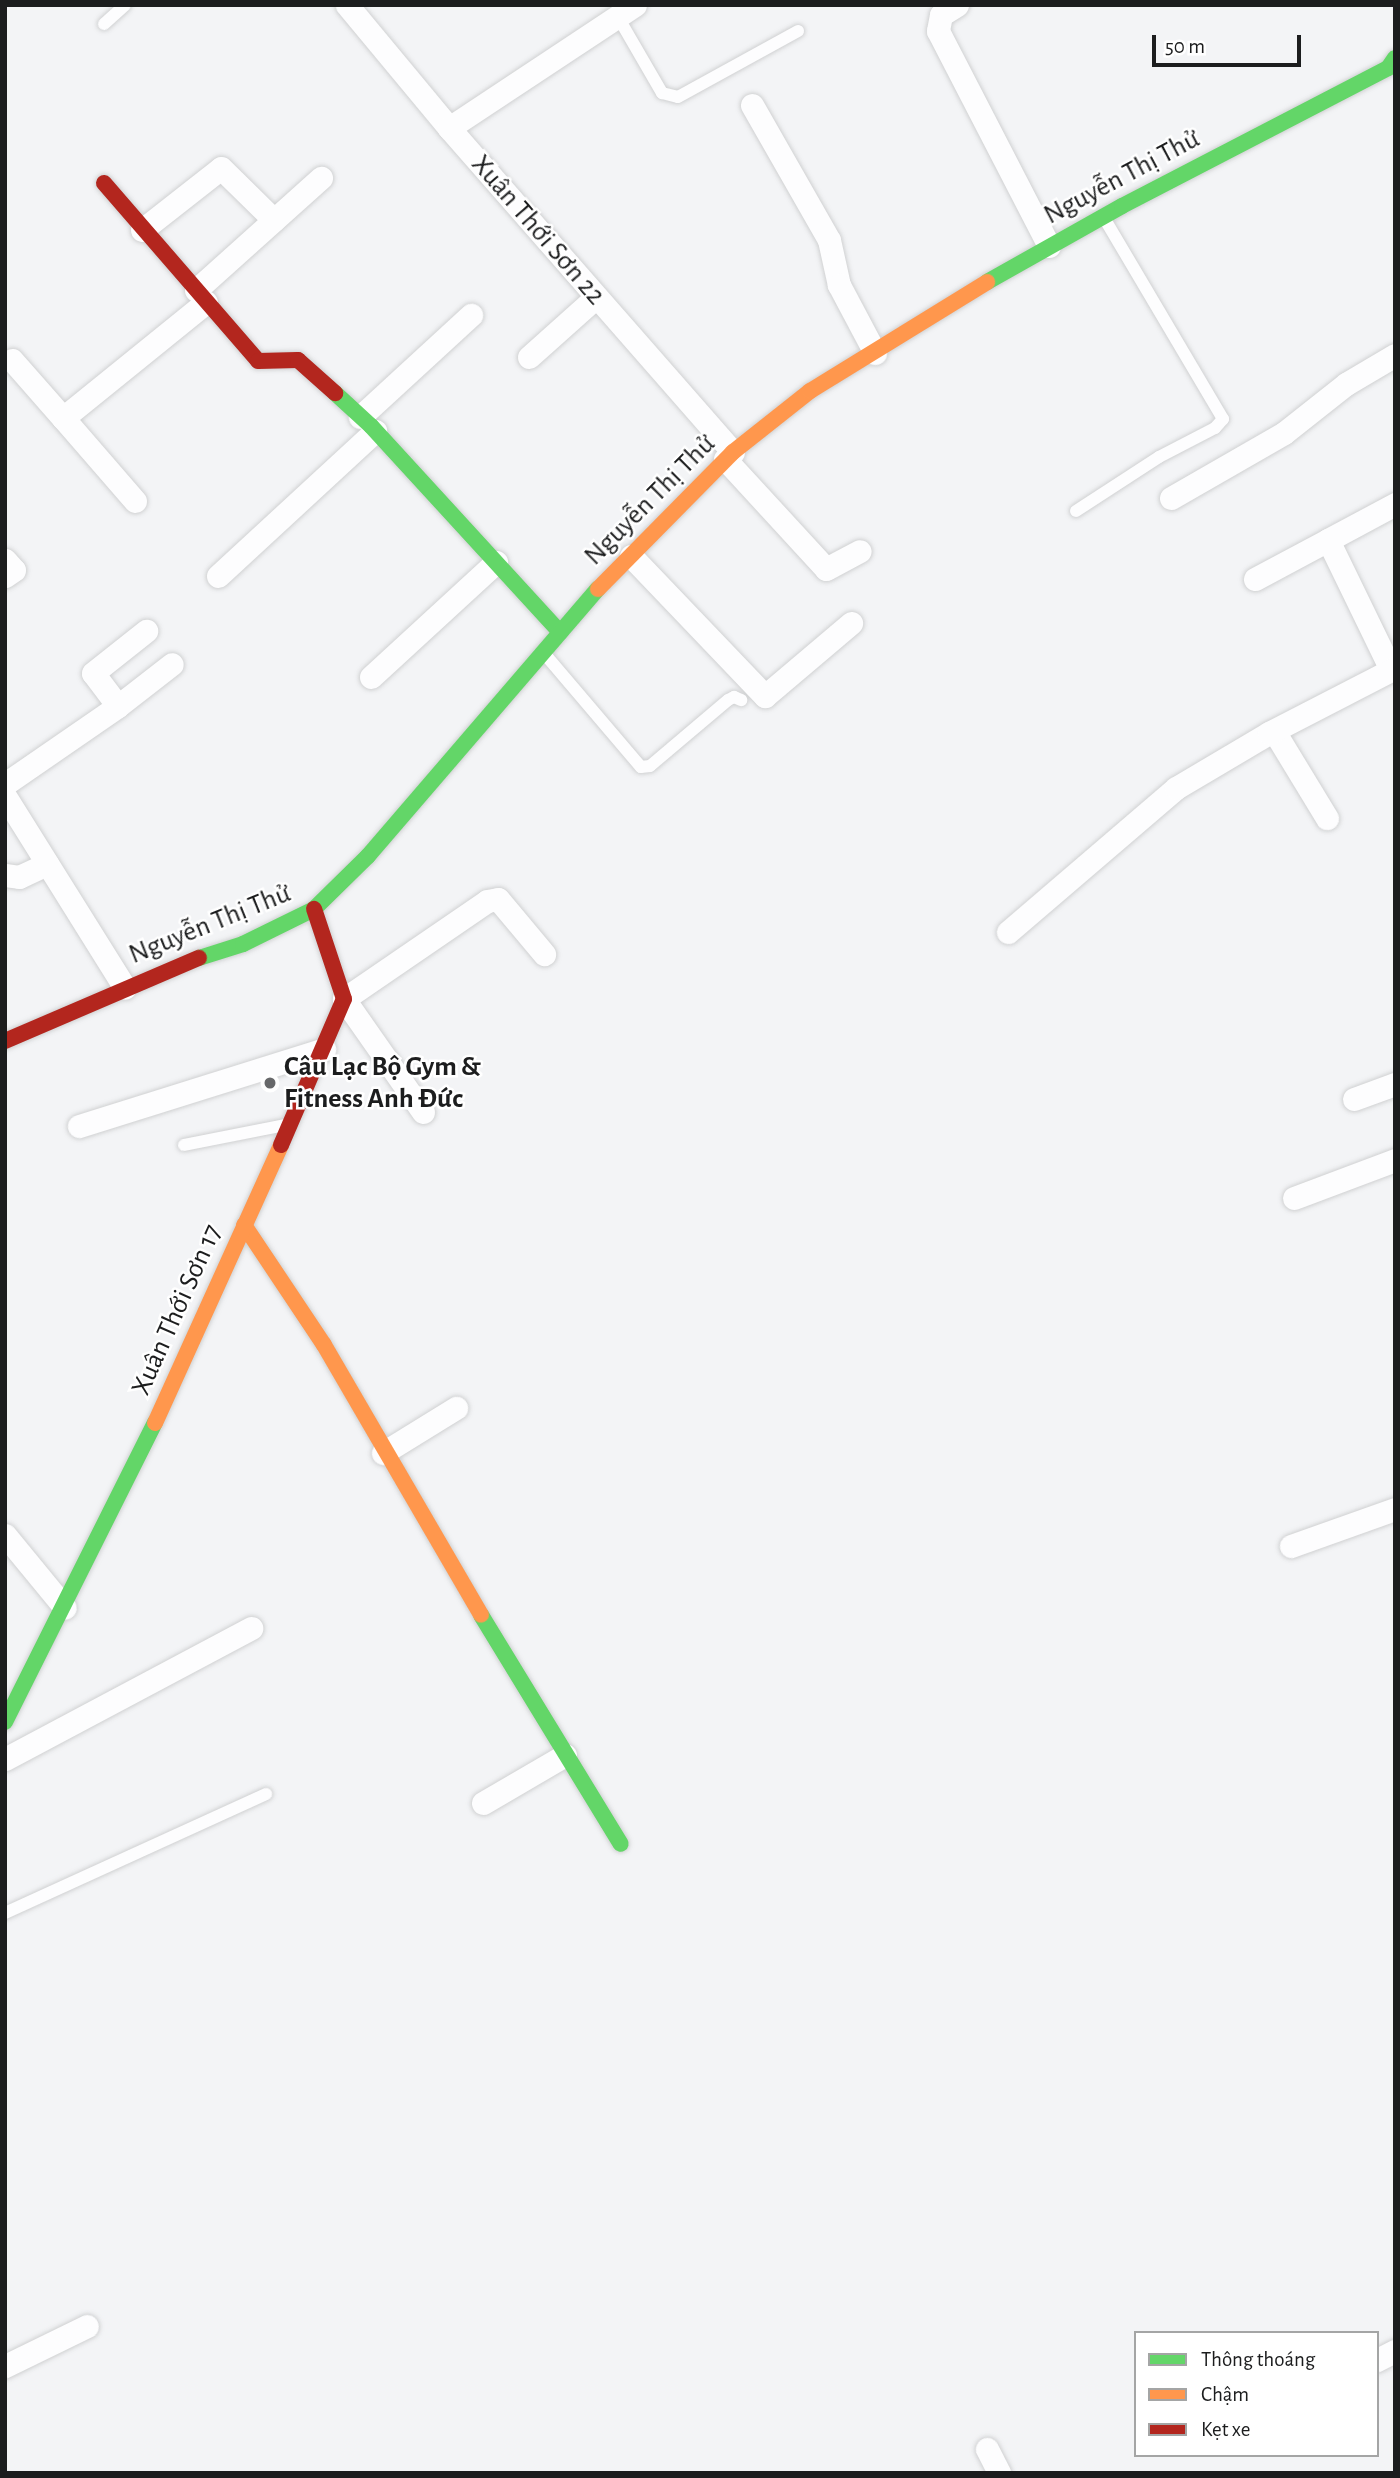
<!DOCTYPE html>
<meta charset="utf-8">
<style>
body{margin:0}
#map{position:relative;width:1400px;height:2478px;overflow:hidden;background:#f3f4f6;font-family:"Alegreya Sans",sans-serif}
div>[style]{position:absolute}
.roads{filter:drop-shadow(0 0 2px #d0d1d2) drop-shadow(0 0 2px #d0d1d2)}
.lane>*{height:12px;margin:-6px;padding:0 6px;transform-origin:6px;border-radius:6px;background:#fdfdfe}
.street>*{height:23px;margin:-11.5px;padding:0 11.5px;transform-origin:11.5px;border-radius:11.5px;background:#fdfdfe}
.fast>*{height:16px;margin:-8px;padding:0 8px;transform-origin:8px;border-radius:8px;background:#63d668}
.slow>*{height:16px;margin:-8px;padding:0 8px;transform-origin:8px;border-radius:8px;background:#ff974d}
.jam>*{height:16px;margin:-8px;padding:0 8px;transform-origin:8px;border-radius:8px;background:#b3261e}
.dots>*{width:19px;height:19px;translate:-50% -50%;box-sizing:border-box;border:4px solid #fff;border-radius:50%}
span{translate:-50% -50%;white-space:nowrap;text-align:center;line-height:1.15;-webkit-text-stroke:5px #fff;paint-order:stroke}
.street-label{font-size:28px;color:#1c1d1e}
.poi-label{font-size:28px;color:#1c1d1e;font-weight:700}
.left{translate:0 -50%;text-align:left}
.frame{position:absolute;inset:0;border:7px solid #1c1d1e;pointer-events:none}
.legend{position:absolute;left:1134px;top:2331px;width:245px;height:126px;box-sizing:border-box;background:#fff;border:2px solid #a4a5a5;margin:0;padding:9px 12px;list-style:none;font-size:21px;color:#1c1d1e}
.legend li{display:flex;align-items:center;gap:14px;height:35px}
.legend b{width:35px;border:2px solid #a4a5a5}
.scale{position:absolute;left:1152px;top:35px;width:149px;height:32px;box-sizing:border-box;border:4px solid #1c1d1e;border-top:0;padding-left:9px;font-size:21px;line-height:24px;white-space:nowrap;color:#1c1d1e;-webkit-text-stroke:5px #fff;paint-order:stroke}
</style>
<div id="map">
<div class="roads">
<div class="lane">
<i style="left:618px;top:17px;width:88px;rotate:59.9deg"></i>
<i style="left:662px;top:93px;width:16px;rotate:14deg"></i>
<i style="left:678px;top:97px;width:137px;rotate:-28.8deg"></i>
<i style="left:104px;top:24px;width:28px;rotate:-42deg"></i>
<i style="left:1076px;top:511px;width:99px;rotate:-33deg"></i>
<i style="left:1159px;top:457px;width:63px;rotate:-27.4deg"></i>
<i style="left:1215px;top:428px;width:12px;rotate:-48deg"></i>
<i style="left:1223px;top:419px;width:236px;rotate:-120.6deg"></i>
<i style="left:543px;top:652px;width:151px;rotate:49.6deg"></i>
<i style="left:641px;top:767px;width:9px;rotate:-6deg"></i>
<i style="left:650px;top:766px;width:102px;rotate:-40.2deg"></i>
<i style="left:728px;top:700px;width:7px;rotate:-27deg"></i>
<i style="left:734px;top:697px;width:8px;rotate:23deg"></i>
<i style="left:184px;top:1145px;width:103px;rotate:-11.2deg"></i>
<i style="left:5px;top:1913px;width:287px;rotate:-24.5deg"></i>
</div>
<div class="street">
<i style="left:347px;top:5px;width:160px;rotate:50.3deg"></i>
<i style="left:449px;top:128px;width:431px;rotate:48.8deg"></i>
<i style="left:957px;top:5px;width:19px;rotate:148deg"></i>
<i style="left:941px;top:15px;width:16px;rotate:101deg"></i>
<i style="left:938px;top:31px;width:242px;rotate:62.7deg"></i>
<i style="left:752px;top:105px;width:155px;rotate:60.3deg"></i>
<i style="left:829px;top:240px;width:46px;rotate:77.5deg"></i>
<i style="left:839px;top:285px;width:77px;rotate:62.1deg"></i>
<i style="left:449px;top:128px;width:223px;rotate:-33.5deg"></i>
<i style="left:142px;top:230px;width:100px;rotate:-38.1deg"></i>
<i style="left:221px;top:168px;width:74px;rotate:44.5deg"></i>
<i style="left:196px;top:290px;width:168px;rotate:-41.9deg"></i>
<i style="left:529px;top:357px;width:90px;rotate:-41.8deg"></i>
<i style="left:12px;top:360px;width:77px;rotate:48.7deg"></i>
<i style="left:360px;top:417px;width:151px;rotate:-42.6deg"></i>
<i style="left:725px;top:459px;width:149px;rotate:47.4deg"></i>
<i style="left:826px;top:569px;width:38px;rotate:-28deg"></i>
<i style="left:1171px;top:498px;width:130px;rotate:-29.9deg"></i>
<i style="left:1284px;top:433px;width:79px;rotate:-38.3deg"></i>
<i style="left:1346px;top:384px;width:57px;rotate:-30.6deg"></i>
<i style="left:135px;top:501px;width:110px;rotate:-130.9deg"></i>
<i style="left:63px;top:418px;width:184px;rotate:-39deg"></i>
<i style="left:1328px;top:540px;width:76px;rotate:-28.2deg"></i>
<i style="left:631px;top:556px;width:194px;rotate:46.3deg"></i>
<i style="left:765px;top:696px;width:113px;rotate:-40.3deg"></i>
<i style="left:5px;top:560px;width:13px;rotate:48deg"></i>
<i style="left:14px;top:570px;width:11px;rotate:146deg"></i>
<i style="left:218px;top:576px;width:214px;rotate:-42.7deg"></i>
<i style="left:1255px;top:579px;width:83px;rotate:-28.1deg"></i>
<i style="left:1328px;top:540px;width:144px;rotate:64.1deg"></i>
<i style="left:371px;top:677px;width:170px;rotate:-42.6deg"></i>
<i style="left:118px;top:706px;width:68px;rotate:-37.9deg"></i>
<i style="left:1274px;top:731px;width:102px;rotate:58.7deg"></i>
<i style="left:5px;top:784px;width:137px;rotate:-34.6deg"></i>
<i style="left:118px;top:706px;width:41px;rotate:-127.1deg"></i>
<i style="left:93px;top:673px;width:68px;rotate:-38.4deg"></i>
<i style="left:5px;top:796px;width:226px;rotate:58deg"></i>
<i style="left:5px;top:875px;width:14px;rotate:8deg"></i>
<i style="left:19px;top:877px;width:31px;rotate:-25deg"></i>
<i style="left:1008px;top:932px;width:221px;rotate:-40.6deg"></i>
<i style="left:1176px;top:788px;width:108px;rotate:-30.6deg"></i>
<i style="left:1269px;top:733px;width:142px;rotate:-27.3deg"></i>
<i style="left:1354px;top:1099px;width:44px;rotate:-20.1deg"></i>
<i style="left:423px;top:1112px;width:138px;rotate:-125deg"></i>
<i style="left:344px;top:999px;width:173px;rotate:-34.4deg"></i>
<i style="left:487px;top:901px;width:11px;rotate:-10deg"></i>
<i style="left:498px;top:899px;width:72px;rotate:50.1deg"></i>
<i style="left:79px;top:1126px;width:257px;rotate:-17.4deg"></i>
<i style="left:1294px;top:1198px;width:108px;rotate:-20.6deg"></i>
<i style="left:383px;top:1453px;width:86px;rotate:-31.7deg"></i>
<i style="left:5px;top:1535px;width:94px;rotate:50.6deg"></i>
<i style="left:1291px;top:1546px;width:110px;rotate:-19.6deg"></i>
<i style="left:5px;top:1759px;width:279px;rotate:-28deg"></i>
<i style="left:483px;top:1803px;width:95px;rotate:-30.3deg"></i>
<i style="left:1377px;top:2360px;width:20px;rotate:-27deg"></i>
<i style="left:5px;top:2366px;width:91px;rotate:-26deg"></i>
<i style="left:987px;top:2449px;width:27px;rotate:63deg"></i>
</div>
<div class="fast">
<i style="left:987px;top:282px;width:155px;rotate:-29.4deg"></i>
<i style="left:1122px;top:206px;width:300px;rotate:-27.4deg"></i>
<i style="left:1388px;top:68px;width:12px;rotate:-55deg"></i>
<i style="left:335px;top:393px;width:49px;rotate:42.5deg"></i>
<i style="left:371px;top:426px;width:280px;rotate:47.5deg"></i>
<i style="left:199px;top:958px;width:46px;rotate:-17.7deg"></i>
<i style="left:243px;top:944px;width:79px;rotate:-26.2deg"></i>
<i style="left:314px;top:909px;width:76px;rotate:-44.5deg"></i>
<i style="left:368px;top:856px;width:352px;rotate:-49.3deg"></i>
<i style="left:481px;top:1615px;width:268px;rotate:58.6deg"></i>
<i style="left:5px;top:1722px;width:335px;rotate:-63.4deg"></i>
</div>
<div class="slow">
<i style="left:598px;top:589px;width:192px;rotate:-45.4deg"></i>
<i style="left:733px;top:452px;width:98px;rotate:-38.4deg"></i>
<i style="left:810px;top:391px;width:208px;rotate:-31.6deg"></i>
<i style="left:244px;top:1225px;width:144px;rotate:56.3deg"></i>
<i style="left:324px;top:1345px;width:312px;rotate:59.8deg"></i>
<i style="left:155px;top:1423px;width:305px;rotate:-65.6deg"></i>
</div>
<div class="jam">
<i style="left:104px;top:183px;width:235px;rotate:49.1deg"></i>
<i style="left:258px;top:361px;width:40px;rotate:-1.4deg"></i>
<i style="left:298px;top:360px;width:50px;rotate:41.7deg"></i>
<i style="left:5px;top:1041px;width:211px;rotate:-23.2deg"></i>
<i style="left:281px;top:1145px;width:159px;rotate:-66.7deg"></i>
<i style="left:344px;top:999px;width:95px;rotate:-108.4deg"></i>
</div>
</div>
<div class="dots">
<i style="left:270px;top:1083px;background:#67686a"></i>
</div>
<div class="street-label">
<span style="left:1122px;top:177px;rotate:-28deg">Nguyễn Thị Thử</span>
<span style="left:538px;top:230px;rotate:49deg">Xuân Thới Sơn 22</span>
<span style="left:650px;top:500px;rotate:-45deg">Nguyễn Thị Thử</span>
<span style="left:210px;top:924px;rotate:-22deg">Nguyễn Thị Thử</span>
<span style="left:177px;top:1310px;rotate:-66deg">Xuân Thới Sơn 17</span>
</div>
<div class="poi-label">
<span class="left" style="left:284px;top:1083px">Câu Lạc Bộ Gym &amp;<br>Fitness Anh Đức</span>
</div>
<div class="frame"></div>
<ul class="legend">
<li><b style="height:9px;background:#63d668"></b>Thông thoáng</li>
<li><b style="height:9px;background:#ff974d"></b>Chậm</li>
<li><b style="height:9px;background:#b3261e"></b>Kẹt xe</li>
</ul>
<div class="scale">50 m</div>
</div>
